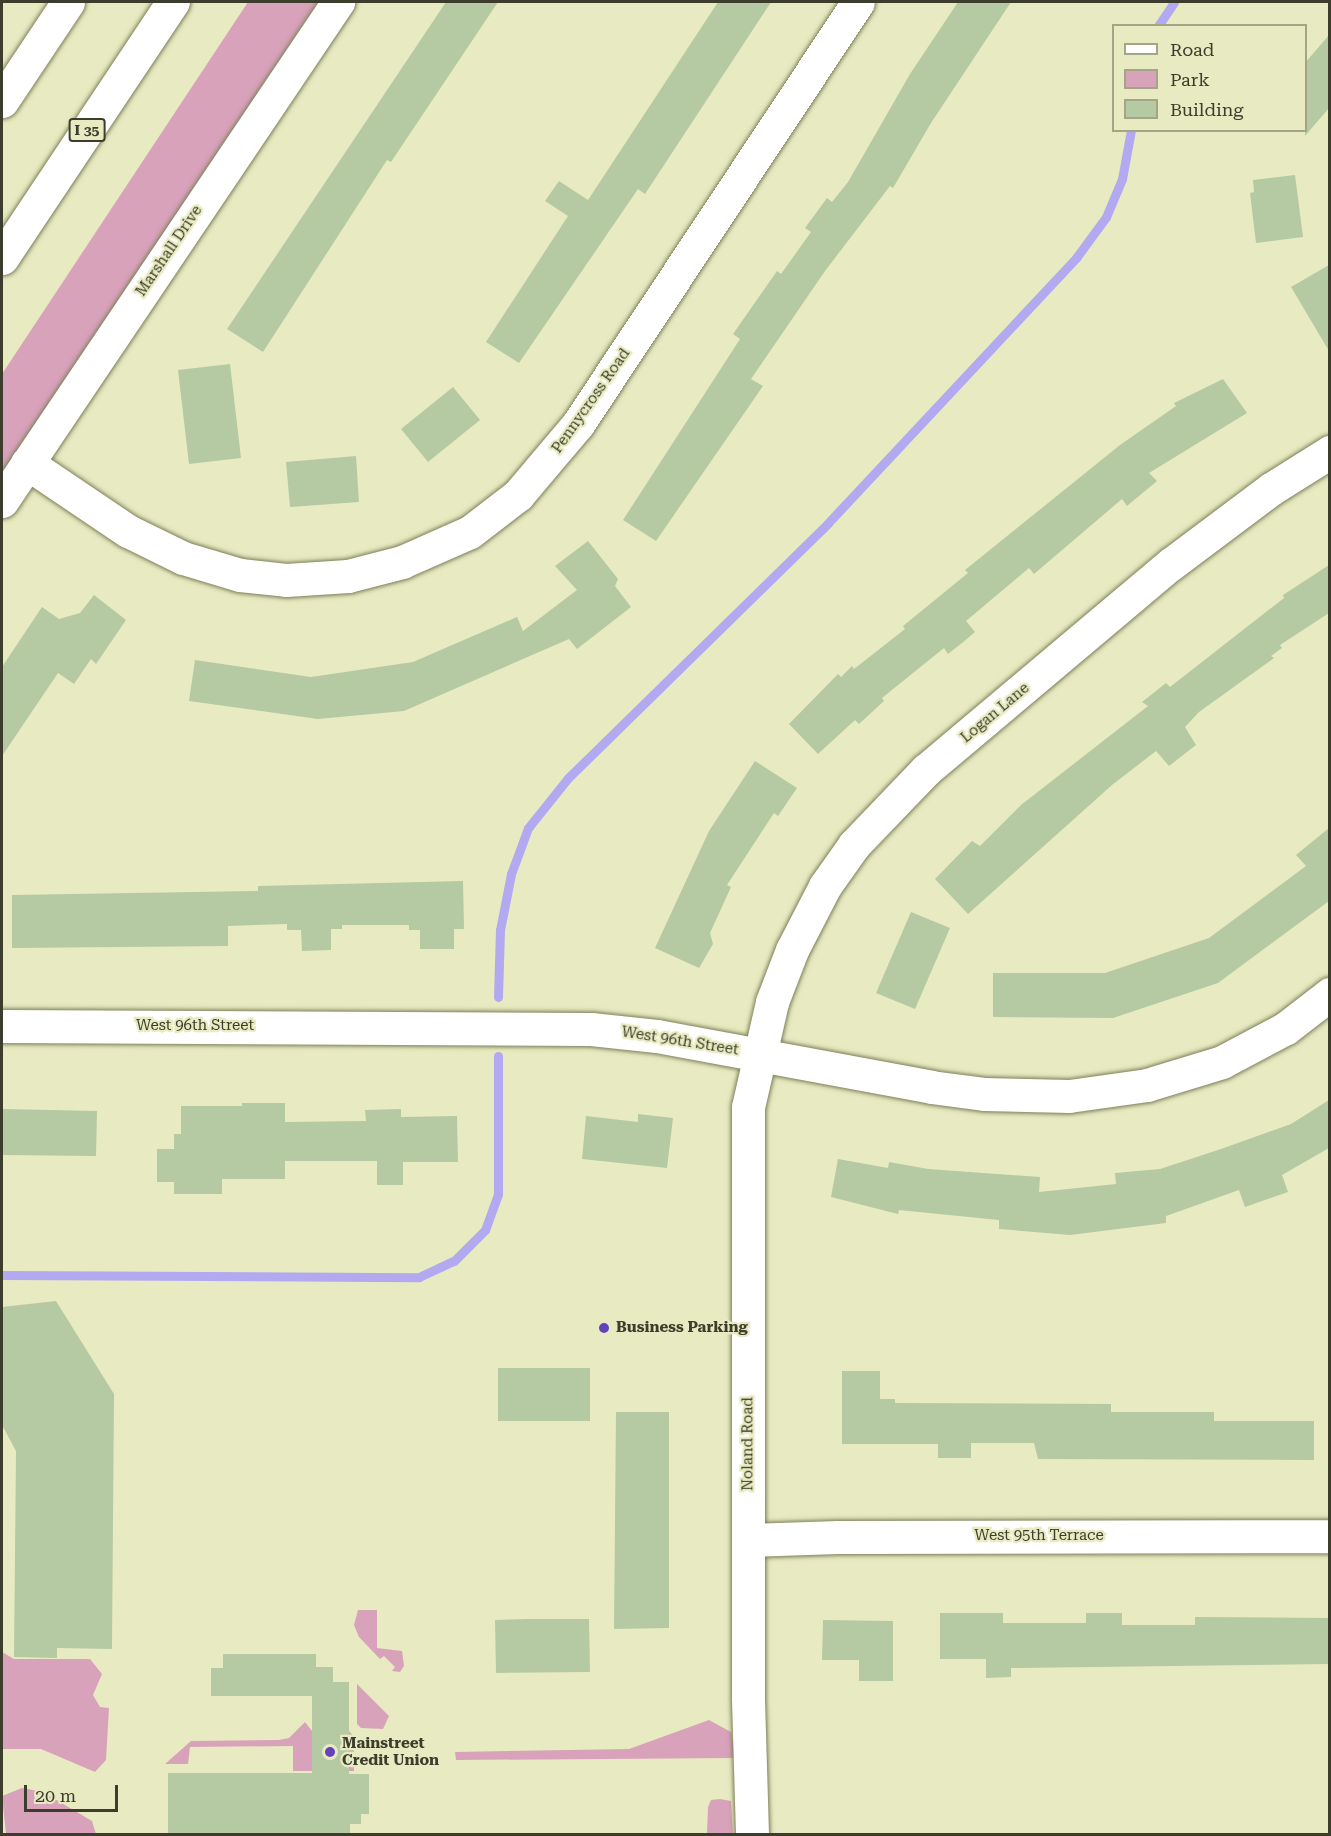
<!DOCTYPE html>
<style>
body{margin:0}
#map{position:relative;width:1331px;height:1836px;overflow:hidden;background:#e8ebc1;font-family:"Roboto Serif",serif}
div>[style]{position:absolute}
.green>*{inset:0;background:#d8a2ba}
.stream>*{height:9px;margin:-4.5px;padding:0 4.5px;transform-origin:4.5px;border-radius:4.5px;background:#b3a9f1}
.building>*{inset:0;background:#b5c9a3}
.roads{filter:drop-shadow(0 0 2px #7d7f59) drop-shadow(0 0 2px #7d7f59)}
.minor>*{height:33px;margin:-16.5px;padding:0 16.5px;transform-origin:16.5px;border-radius:16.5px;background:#fff}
.highway>*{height:33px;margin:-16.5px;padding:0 16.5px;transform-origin:16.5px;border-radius:16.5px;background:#fff}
.dots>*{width:16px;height:16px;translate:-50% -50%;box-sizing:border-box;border:3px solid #e8ebc1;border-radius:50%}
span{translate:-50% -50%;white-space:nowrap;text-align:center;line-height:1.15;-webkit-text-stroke:4.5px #e8ebc1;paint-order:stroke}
.shield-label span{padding:2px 4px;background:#e8ebc1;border:2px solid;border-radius:4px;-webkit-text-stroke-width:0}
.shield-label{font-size:14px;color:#3c3d2c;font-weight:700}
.street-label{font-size:15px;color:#3c3d2c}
.poi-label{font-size:15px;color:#3c3d2c;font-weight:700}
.left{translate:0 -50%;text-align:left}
.frame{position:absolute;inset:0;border:3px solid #3c3d2c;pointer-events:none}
.legend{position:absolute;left:1112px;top:24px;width:195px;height:108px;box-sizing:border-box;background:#e8ebc1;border:2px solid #a3a585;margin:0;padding:8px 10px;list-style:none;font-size:18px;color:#3c3d2c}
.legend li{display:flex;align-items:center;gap:12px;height:30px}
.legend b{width:30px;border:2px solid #a3a585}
.scale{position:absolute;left:24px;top:1785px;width:94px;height:27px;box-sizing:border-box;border:3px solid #3c3d2c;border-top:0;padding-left:8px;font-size:18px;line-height:21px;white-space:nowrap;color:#3c3d2c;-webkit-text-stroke:4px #e8ebc1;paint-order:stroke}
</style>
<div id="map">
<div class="green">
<i style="clip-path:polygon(248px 2px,318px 2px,2px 476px,2px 374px)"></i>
<i style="clip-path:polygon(358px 1610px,377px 1610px,377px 1648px,402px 1651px,404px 1666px,400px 1672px,392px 1671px,395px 1667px,384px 1656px,380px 1659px,359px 1637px,354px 1625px)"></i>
<i style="clip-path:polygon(2px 1652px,14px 1659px,90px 1659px,102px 1674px,93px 1695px,100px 1707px,109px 1708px,106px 1760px,95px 1772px,41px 1749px,2px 1749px)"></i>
<i style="clip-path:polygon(357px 1684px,389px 1716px,383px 1729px,361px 1728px,357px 1724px)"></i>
<i style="clip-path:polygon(709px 1720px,731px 1732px,735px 1758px,456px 1760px,455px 1752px,629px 1749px)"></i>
<i style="clip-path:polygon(305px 1722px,312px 1731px,349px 1731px,354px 1737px,354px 1771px,293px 1771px,293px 1746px,190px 1747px,188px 1764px,165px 1764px,191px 1741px,279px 1740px,289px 1738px)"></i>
<i style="clip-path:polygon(22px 1788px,43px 1792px,92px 1821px,96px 1834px,6px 1834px,2px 1796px)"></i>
<i style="clip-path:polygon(720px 1799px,731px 1801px,733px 1834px,707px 1834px,708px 1807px,711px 1800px)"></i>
</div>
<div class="stream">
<i style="left:1158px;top:26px;width:29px;rotate:-56deg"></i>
<i style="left:498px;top:997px;width:67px;rotate:-88.3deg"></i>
<i style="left:500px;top:930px;width:57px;rotate:-78.9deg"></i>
<i style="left:511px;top:874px;width:49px;rotate:-69.7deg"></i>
<i style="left:528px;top:828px;width:64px;rotate:-51.3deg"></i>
<i style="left:568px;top:778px;width:364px;rotate:-44.4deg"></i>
<i style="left:828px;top:523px;width:363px;rotate:-46.9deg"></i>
<i style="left:1076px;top:258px;width:51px;rotate:-53.8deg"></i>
<i style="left:1106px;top:217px;width:41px;rotate:-67.2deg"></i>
<i style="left:1122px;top:179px;width:50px;rotate:-79.6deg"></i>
<i style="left:2px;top:1275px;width:417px;rotate:0.3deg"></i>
<i style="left:419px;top:1277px;width:38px;rotate:-25deg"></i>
<i style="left:454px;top:1261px;width:44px;rotate:-45deg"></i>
<i style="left:485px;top:1230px;width:38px;rotate:-70deg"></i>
<i style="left:498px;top:1194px;width:138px;rotate:-90deg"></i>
</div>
<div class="building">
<i style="clip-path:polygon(446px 2px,498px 2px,391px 162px,387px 160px,263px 352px,227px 329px)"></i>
<i style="clip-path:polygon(718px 2px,771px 2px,645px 194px,638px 189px,519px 363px,486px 342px,568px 216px,545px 201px,559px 181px,588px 200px)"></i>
<i style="clip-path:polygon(958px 2px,1011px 2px,931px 123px,893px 188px,890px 186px,825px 271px,751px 379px,763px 386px,656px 541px,623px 520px,740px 339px,733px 334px,777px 271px,781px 274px,811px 232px,805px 228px,827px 198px,832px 202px,848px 182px,910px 74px)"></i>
<i style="clip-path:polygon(1329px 35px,1329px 108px,1305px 136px,1305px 63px)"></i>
<i style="clip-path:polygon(1295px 175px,1303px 237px,1256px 243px,1250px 193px,1254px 192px,1253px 180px)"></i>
<i style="clip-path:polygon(1329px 265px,1329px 351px,1291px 287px)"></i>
<i style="clip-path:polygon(230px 364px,241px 458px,189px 464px,178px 370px)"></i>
<i style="clip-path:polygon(1223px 379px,1247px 413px,1149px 473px,1157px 481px,1127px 506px,1122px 499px,1034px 574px,1029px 568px,966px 621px,975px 632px,962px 643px,948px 654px,944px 648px,882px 698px,884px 701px,859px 724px,855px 720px,818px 754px,789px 724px,838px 674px,841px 677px,852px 666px,854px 669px,905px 629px,903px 626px,968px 573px,965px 570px,1120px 445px,1176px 406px,1174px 403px)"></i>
<i style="clip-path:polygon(453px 387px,480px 420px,428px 462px,401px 429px)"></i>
<i style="clip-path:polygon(356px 456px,359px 502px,290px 507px,286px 462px)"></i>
<i style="clip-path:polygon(588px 541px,618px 579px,615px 586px,631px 607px,577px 649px,569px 639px,404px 711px,318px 719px,189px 701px,195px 660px,311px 677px,413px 662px,517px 617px,523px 631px,577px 590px,555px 566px)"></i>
<i style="clip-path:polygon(1329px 565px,1329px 613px,1280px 645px,1282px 648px,1271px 656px,1274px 658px,1199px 712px,1185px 727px,1196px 745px,1169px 766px,1156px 751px,1112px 785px,968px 914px,935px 879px,972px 841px,980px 846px,1021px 805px,1148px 706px,1142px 702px,1166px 683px,1170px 687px,1284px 598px,1283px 595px)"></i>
<i style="clip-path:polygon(94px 595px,126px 620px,96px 664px,91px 659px,74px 684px,58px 673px,2px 756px,2px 667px,42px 607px,59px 619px,80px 613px)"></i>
<i style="clip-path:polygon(755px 761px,797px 788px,778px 816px,774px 813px,727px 885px,731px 887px,710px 933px,713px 944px,699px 968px,655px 948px,709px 831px)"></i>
<i style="clip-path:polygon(1329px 828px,1329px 901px,1218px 983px,1113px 1018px,993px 1017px,993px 973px,1105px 973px,1209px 938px,1306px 866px,1296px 855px)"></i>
<i style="clip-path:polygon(463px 881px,464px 929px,454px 929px,454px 949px,420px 949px,420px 930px,409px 930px,409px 925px,342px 925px,342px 929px,331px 929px,331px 950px,302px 951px,301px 930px,287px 930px,287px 924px,228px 926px,228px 946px,12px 948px,12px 895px,258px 891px,258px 886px)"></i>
<i style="clip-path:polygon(911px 912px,950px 928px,915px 1009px,876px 993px)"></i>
<i style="clip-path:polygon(1329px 1100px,1329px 1148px,1282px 1175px,1288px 1192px,1245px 1207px,1239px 1190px,1166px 1216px,1166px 1223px,1070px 1235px,999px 1229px,999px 1220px,899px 1210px,898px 1214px,831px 1197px,838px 1159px,888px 1168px,889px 1162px,928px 1169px,1040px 1177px,1039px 1192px,1116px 1184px,1115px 1173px,1160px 1169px,1221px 1149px,1291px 1124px)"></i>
<i style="clip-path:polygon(242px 1103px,285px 1103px,285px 1122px,366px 1121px,365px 1110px,401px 1109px,401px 1117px,457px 1116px,458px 1162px,403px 1162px,403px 1185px,377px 1185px,377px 1161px,285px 1161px,285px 1179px,222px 1179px,222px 1194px,174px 1194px,174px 1182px,157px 1182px,157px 1149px,174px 1149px,174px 1134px,181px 1134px,181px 1106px,242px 1106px)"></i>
<i style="clip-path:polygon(2px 1109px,97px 1111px,96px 1156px,2px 1155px)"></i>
<i style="clip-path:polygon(638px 1114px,673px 1118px,667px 1168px,582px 1159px,586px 1116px,638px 1122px)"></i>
<i style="clip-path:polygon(56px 1301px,114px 1394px,112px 1649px,57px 1648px,57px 1658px,14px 1657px,16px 1451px,2px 1425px,2px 1307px)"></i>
<i style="clip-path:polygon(498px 1368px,590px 1368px,590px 1421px,498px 1421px)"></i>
<i style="clip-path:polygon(842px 1371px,880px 1371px,880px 1399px,895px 1399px,895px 1403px,1111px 1404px,1111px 1412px,1214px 1412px,1214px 1421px,1314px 1421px,1314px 1460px,1038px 1459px,1034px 1443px,971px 1443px,971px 1458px,938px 1458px,938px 1444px,842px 1444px)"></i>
<i style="clip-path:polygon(616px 1412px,669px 1412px,669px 1628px,614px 1629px)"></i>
<i style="clip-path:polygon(940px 1613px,1003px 1613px,1003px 1623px,1086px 1623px,1086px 1613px,1122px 1613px,1122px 1625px,1195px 1625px,1195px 1617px,1329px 1618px,1329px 1664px,1011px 1668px,1011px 1677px,986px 1678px,986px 1659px,940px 1659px)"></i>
<i style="clip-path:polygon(528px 1619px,589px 1619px,590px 1672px,496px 1673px,495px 1620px)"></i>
<i style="clip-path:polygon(823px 1620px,893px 1621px,893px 1681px,859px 1681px,859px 1660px,822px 1660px)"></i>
<i style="clip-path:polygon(223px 1654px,316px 1654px,316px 1667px,333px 1667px,333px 1682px,349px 1682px,349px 1774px,369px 1774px,369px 1814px,361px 1814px,361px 1824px,350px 1824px,350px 1834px,168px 1834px,168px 1773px,312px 1773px,312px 1696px,211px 1696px,211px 1668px,223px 1668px)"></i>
</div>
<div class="roads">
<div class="minor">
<i style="left:27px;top:463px;width:122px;rotate:34deg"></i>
<i style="left:128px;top:531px;width:61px;rotate:26.1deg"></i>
<i style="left:183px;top:558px;width:59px;rotate:16.6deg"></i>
<i style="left:240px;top:575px;width:46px;rotate:6.2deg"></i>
<i style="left:286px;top:580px;width:62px;rotate:-3.7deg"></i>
<i style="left:348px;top:576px;width:56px;rotate:-14.5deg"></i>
<i style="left:402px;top:562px;width:74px;rotate:-23.8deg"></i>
<i style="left:470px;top:532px;width:61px;rotate:-37.6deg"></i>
<i style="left:518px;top:495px;width:93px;rotate:-49.8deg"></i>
<i style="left:578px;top:424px;width:506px;rotate:-56.44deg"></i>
<i style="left:2px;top:501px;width:602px;rotate:-56.05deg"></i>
<i style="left:2px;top:1026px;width:589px;rotate:0.29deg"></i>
<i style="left:591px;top:1029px;width:66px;rotate:6.1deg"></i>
<i style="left:657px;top:1036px;width:279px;rotate:10.5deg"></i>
<i style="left:931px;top:1087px;width:53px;rotate:7.5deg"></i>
<i style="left:984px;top:1094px;width:85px;rotate:1.3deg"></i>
<i style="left:1069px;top:1096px;width:79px;rotate:-8deg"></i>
<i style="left:1147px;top:1085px;width:78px;rotate:-17deg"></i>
<i style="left:1222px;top:1062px;width:72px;rotate:-28deg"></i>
<i style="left:1286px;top:1028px;width:56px;rotate:-37.7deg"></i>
<i style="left:748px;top:1540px;width:90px;rotate:-1.9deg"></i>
<i style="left:838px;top:1537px;width:492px;rotate:-0.1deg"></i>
<i style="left:752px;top:1834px;width:137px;rotate:-91.7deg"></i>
<i style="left:748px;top:1697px;width:590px;rotate:-90deg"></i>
<i style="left:748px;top:1107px;width:108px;rotate:-77.1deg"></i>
<i style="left:772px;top:1002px;width:56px;rotate:-69deg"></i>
<i style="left:792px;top:950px;width:72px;rotate:-62.7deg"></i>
<i style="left:825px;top:886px;width:50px;rotate:-54.7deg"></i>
<i style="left:854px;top:845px;width:104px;rotate:-46.2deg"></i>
<i style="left:926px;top:770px;width:320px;rotate:-40.1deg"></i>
<i style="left:1171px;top:564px;width:125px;rotate:-36.9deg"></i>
<i style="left:1271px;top:489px;width:70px;rotate:-32.1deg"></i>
</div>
<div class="highway">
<i style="left:2px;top:101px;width:119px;rotate:-56.3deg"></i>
<i style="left:2px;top:258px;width:308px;rotate:-56.3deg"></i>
</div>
</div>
<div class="dots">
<i style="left:604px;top:1328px;background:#6343bb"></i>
<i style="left:330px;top:1752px;background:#6343bb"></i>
</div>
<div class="shield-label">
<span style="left:87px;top:130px">I 35</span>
</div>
<div class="street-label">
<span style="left:169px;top:251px;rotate:-56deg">Marshall Drive</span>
<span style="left:591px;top:401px;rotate:-55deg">Pennycross Road</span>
<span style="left:995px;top:713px;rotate:-40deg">Logan Lane</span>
<span style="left:195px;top:1026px">West 96th Street</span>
<span style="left:680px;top:1041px;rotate:9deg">West 96th Street</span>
<span style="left:748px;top:1444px;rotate:-90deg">Noland Road</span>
<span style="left:1039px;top:1536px">West 95th Terrace</span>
</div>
<div class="poi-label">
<span class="left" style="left:616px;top:1328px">Business Parking</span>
<span class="left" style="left:342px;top:1752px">Mainstreet<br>Credit Union</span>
</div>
<div class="frame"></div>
<ul class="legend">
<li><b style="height:8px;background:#fff"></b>Road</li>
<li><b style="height:16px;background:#d8a2ba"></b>Park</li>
<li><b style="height:16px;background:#b5c9a3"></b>Building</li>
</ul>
<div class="scale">20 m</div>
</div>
